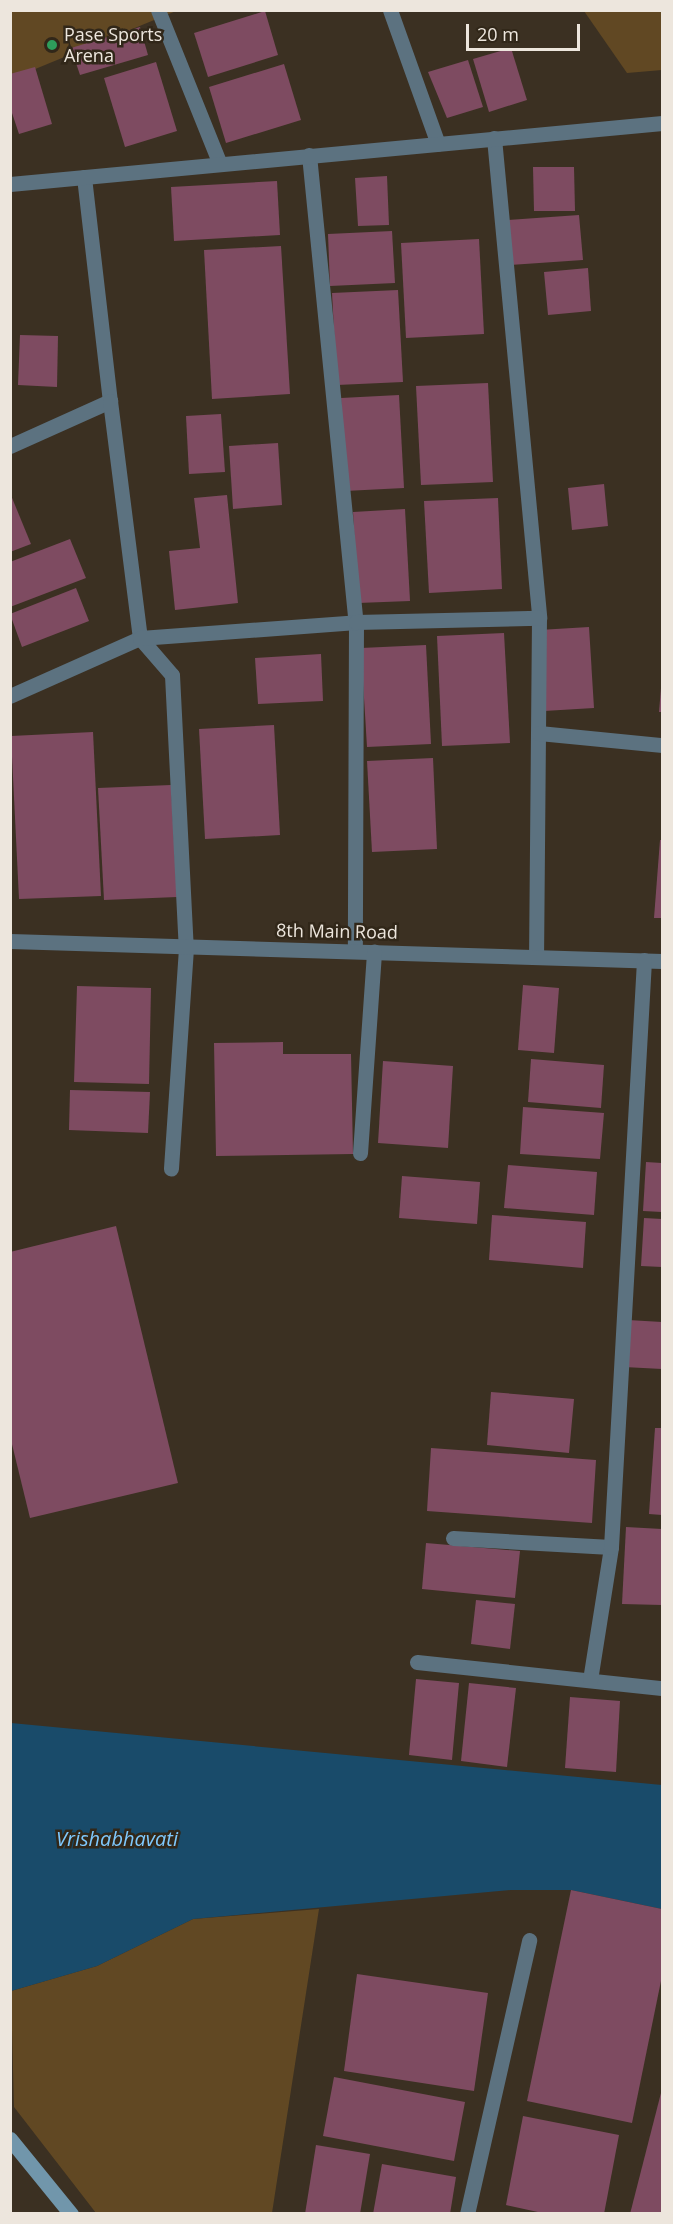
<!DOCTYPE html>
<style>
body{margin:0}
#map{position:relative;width:673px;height:2224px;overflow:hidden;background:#3b3022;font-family:"Open Sans",sans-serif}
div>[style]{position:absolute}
.green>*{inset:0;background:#614823}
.water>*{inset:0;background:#194b6a}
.building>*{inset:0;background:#7e4b61}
.street>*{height:15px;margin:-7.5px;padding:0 7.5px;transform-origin:7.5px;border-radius:7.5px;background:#5c7280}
.secondary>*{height:15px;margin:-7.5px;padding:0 7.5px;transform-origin:7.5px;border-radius:7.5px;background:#7196ab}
.dots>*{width:16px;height:16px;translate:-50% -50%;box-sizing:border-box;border:3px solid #312719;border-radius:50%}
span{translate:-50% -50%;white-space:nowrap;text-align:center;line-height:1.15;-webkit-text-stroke:5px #312719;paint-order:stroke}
.poi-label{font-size:18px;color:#ede6dd}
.left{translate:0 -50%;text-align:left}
.street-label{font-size:18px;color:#ede6dd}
.water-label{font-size:20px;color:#7fc9fd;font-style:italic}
.frame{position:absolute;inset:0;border:12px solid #ede6dd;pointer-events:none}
.scale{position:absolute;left:466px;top:24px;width:114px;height:27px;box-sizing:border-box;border:3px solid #ede6dd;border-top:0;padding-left:8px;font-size:18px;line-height:21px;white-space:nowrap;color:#ede6dd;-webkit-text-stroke:4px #312719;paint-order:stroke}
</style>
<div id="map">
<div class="green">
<i style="clip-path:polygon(11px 11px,176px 11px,11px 79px)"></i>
<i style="clip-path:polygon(584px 11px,662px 11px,662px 70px,627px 73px)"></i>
<i style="clip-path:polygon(319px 1909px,272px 2213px,96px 2213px,14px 2107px,11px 1991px,97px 1966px,193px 1919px)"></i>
</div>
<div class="water">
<i style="clip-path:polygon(11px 1723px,662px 1785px,662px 1909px,571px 1890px,511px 1890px,193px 1919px,97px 1966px,11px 1991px)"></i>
</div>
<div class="building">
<i style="clip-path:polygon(265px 11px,278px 55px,208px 77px,194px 33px)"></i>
<i style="clip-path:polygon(140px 27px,148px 55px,80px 75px,71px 48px)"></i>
<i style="clip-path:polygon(511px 48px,527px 100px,489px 112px,473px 59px)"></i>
<i style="clip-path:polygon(468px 60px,483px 107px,447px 118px,428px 72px)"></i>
<i style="clip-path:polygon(156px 62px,177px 131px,125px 147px,104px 78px)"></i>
<i style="clip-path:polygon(284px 64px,301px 120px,226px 143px,209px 87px)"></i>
<i style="clip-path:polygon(35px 67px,52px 124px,19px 134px,10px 107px,10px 74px)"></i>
<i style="clip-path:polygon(533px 167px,574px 167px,575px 211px,534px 211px)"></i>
<i style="clip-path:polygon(387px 176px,389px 225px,358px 226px,355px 178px)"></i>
<i style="clip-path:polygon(277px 181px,280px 235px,174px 241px,171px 187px)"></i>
<i style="clip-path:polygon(579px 215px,583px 260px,510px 265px,507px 220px)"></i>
<i style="clip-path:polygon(392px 231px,395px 283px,330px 286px,328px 234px)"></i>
<i style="clip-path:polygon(479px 239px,484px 334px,406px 338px,401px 243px)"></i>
<i style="clip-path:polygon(281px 246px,290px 394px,212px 399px,204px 250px)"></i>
<i style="clip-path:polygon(588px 268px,591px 311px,548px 315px,544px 272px)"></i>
<i style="clip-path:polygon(398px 290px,403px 382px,337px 385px,332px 293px)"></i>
<i style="clip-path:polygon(20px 335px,58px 336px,57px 387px,18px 385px)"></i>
<i style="clip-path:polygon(488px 383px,493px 482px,421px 485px,416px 386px)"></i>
<i style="clip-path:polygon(399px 395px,404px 488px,345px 491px,341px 398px)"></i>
<i style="clip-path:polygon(221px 414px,225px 472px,189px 474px,186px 416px)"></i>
<i style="clip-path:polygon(278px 443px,282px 505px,233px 509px,229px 446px)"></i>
<i style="clip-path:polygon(604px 484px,608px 526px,572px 530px,568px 488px)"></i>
<i style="clip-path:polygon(10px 493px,31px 544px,10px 552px)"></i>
<i style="clip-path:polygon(227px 495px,238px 603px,175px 610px,169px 551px,200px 548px,194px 498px)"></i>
<i style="clip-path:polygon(498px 498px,502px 589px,429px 593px,424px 501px)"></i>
<i style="clip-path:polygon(405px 509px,410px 601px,358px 603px,353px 512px)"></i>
<i style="clip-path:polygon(70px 539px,86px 578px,10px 607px,10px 562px)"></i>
<i style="clip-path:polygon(76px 588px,89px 621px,22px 647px,10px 614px)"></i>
<i style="clip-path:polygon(589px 627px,594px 708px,544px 711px,539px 630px)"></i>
<i style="clip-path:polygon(504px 633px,510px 743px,442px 746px,437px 636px)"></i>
<i style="clip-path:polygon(426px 645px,431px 744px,367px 747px,361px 648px)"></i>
<i style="clip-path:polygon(321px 654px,323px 701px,258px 704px,255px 658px)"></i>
<i style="clip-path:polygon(661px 688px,662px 688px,662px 712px,659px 712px)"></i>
<i style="clip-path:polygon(274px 725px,280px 835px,205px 839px,199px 729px)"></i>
<i style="clip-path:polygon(93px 732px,101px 896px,19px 899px,11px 736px)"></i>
<i style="clip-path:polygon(433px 758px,437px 849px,372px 852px,367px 761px)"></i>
<i style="clip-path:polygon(171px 785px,177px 897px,104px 900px,98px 788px)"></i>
<i style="clip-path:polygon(660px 840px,662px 840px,662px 918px,654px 918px)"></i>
<i style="clip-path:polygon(523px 985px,559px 988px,554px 1053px,518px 1050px)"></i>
<i style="clip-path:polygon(77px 986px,151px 988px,149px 1084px,74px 1082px)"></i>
<i style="clip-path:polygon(283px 1042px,283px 1054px,351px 1054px,353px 1154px,216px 1156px,214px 1043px)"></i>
<i style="clip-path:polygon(531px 1059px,604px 1065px,601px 1108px,528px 1102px)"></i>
<i style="clip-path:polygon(383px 1061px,453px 1066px,448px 1148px,378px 1143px)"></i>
<i style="clip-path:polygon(70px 1090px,150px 1092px,148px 1133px,69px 1130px)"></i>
<i style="clip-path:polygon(523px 1107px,604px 1113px,600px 1159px,520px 1154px)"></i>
<i style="clip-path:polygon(646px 1162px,662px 1163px,662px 1212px,643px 1211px)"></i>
<i style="clip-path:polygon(508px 1165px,597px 1172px,594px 1215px,504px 1208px)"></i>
<i style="clip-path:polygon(402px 1176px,480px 1182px,477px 1224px,399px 1218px)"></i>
<i style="clip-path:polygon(492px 1215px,586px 1222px,583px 1268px,489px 1260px)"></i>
<i style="clip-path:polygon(644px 1218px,662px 1219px,662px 1267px,641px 1266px)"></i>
<i style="clip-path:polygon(116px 1226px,178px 1483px,30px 1518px,10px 1436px,10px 1252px)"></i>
<i style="clip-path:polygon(628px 1320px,662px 1322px,662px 1369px,624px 1367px)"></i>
<i style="clip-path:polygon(491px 1392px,574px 1399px,569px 1453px,487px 1445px)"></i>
<i style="clip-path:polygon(655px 1428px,662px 1428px,662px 1515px,649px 1514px)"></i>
<i style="clip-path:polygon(431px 1448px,596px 1460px,592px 1523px,427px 1511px)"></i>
<i style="clip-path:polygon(626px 1527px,662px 1529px,662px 1605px,622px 1604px)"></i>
<i style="clip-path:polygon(426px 1543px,520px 1551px,515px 1598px,422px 1589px)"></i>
<i style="clip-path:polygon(476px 1600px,515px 1604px,510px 1649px,471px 1644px)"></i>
<i style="clip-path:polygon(416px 1679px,459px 1683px,452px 1760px,409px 1755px)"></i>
<i style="clip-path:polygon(469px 1683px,516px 1688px,507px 1767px,461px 1761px)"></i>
<i style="clip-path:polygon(570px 1697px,620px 1701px,616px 1772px,565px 1768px)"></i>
<i style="clip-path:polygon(571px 1890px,662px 1909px,662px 1976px,632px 2123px,527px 2101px)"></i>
<i style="clip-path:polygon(357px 1974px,488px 1993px,474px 2091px,344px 2071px)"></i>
<i style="clip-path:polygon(334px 2077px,465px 2102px,454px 2161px,323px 2136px)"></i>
<i style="clip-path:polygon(662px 2089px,662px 2214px,630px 2214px)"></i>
<i style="clip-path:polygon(523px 2116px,619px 2135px,604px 2214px,547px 2214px,506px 2205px)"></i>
<i style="clip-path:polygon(316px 2145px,370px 2154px,360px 2214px,305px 2214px)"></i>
<i style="clip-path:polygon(382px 2164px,456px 2177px,450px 2214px,373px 2214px)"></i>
</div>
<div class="street">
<i style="left:158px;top:10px;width:166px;rotate:68.1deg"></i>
<i style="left:390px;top:10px;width:142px;rotate:70.3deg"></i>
<i style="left:494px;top:138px;width:482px;rotate:84.6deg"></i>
<i style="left:539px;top:618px;width:338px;rotate:90.5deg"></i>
<i style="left:309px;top:155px;width:469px;rotate:84.3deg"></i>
<i style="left:356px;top:622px;width:328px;rotate:90.2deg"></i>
<i style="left:84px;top:177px;width:226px;rotate:83.4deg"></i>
<i style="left:10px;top:184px;width:655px;rotate:-5.34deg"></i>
<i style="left:10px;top:446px;width:110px;rotate:-24.2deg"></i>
<i style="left:110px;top:401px;width:239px;rotate:82.8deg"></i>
<i style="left:140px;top:638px;width:142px;rotate:156deg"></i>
<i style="left:140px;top:638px;width:49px;rotate:49.1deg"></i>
<i style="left:172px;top:675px;width:273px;rotate:87.1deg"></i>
<i style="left:186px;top:948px;width:221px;rotate:93.9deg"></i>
<i style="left:140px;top:638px;width:217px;rotate:-4.2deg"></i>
<i style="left:356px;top:622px;width:183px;rotate:-1.3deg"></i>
<i style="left:539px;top:733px;width:124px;rotate:5.6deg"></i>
<i style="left:10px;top:941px;width:652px;rotate:1.76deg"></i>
<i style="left:360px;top:1153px;width:202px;rotate:-86deg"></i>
<i style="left:453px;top:1538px;width:158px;rotate:3.3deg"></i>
<i style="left:417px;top:1662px;width:246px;rotate:6.1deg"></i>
<i style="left:590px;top:1680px;width:135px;rotate:-81deg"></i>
<i style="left:611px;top:1547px;width:588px;rotate:-86.78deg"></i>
<i style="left:467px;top:2214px;width:281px;rotate:-77.2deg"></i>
</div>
<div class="secondary">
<i style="left:10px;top:2139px;width:97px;rotate:50.9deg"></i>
</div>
<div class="dots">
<i style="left:52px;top:45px;background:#2e9e5b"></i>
</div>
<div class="poi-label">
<span class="left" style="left:64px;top:45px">Pase Sports<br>Arena</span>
</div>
<div class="street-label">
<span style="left:337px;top:931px;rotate:1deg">8th Main Road</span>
</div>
<div class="water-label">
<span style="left:117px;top:1838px">Vrishabhavati</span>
</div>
<div class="frame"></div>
<div class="scale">20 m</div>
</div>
